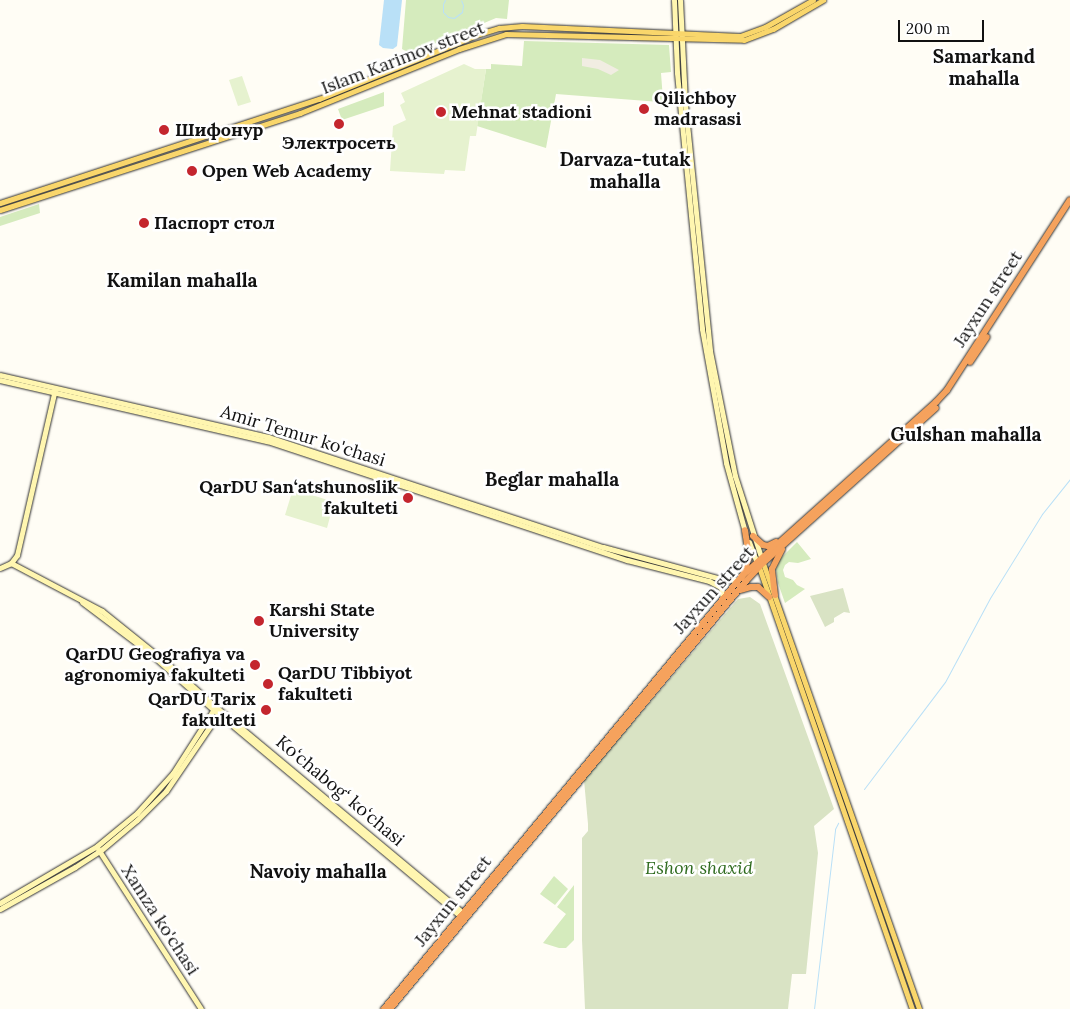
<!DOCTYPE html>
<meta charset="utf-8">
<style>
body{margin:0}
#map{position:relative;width:1070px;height:1009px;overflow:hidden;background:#fffdf5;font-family:Lora,serif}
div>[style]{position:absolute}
.green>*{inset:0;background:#d5ebbd}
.cemetery>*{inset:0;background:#d9e3c4}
.pitch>*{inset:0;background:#e6f2cf}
.plaza>*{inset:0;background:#f1ede2}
.water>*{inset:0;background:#b9e0f7}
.stream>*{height:1px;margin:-0.5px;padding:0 0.5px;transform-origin:0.5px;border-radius:0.5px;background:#b9e0f7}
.roads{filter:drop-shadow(0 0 1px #333) drop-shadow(0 0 1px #333)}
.secondary>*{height:5px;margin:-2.5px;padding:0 2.5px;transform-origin:2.5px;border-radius:2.5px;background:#fff6b0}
.primary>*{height:5px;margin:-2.5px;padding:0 2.5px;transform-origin:2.5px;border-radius:2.5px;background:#f9d66b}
.highway>*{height:6px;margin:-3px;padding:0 3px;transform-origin:3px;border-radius:3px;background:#f5a25d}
.dots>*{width:14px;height:14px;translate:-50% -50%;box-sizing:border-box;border:2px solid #fff;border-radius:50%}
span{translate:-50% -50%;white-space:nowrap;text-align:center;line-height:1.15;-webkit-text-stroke:5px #fff;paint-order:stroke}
.street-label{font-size:18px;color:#111}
.poi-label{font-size:18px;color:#111;font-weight:700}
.left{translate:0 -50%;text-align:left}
.right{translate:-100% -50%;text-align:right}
.park-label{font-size:18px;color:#2f6b1f;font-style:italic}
.neighbourhood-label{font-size:19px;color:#111;font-weight:700}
.scale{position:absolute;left:898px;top:20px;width:86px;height:22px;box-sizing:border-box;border:2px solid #111;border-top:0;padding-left:6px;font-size:15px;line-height:18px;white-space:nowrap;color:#111;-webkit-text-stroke:4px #fff;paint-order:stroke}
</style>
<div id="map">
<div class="green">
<i style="clip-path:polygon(406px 0,509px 0,507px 19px,496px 18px,411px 54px,402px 49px)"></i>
<i style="clip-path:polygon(524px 41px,669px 45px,671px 72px,661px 73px,663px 100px,673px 100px,673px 103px,556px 94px,546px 148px,477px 126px,486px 69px,491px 69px,491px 64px,522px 66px)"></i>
<i style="clip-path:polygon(384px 92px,384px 106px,342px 120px,338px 109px)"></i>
<i style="clip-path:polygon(39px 204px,40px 213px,0 226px,0 217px)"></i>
<i style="clip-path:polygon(797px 542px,811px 559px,798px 563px,789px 562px,785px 565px,783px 570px,785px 577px,793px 580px,797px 585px,805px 589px,785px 603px,778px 583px,776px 569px,780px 559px)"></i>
<i style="clip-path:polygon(554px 876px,568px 889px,555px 905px,540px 894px)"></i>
<i style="clip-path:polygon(574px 885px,574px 940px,566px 948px,559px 948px,543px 943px,566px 914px,557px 907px)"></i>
</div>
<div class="cemetery">
<i style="clip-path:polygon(843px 588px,850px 613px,844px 612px,834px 618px,834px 622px,825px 627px,810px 596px)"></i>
<i style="clip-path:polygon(750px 597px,760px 604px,834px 809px,814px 826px,818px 853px,806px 974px,792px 974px,788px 1009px,585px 1009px,582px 940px,582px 838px,588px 831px,588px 824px,584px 780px,738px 599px)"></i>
</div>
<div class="pitch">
<i style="clip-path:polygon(464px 64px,475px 69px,486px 69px,476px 136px,470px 136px,465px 171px,445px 170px,444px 174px,390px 171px,393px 126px,406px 120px,400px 105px,405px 102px,401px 93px)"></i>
<i style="clip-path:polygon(242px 76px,251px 102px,238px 106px,229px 80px)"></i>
<i style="clip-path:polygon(293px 489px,334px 502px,327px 528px,285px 515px)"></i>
</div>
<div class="plaza">
<i style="clip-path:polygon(582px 58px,600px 60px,619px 70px,611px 75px,598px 69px,582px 66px)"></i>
</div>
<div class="water">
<i style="clip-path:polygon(384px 0,402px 0,397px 46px,393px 49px,383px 48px,379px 45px)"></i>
</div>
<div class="stream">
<i style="left:445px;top:0;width:4px;rotate:117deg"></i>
<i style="left:443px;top:4px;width:8px;rotate:90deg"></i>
<i style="left:443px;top:12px;width:7px;rotate:45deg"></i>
<i style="left:448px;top:17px;width:6px;rotate:9deg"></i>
<i style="left:454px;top:18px;width:10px;rotate:-37deg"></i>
<i style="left:462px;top:12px;width:7px;rotate:-82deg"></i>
<i style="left:463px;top:5px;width:5px;rotate:-112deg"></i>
<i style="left:864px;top:789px;width:134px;rotate:-52.9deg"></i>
<i style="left:945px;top:682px;width:95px;rotate:-61.8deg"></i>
<i style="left:990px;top:598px;width:99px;rotate:-58.2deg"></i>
<i style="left:1042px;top:514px;width:45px;rotate:-51.3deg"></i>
<i style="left:814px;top:1009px;width:181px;rotate:-83.3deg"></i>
<i style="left:835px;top:829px;width:7px;rotate:-63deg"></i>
</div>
<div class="roads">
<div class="secondary">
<i style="left:674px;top:0;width:73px;rotate:87.6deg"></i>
<i style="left:677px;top:73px;width:257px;rotate:84.4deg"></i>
<i style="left:702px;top:329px;width:136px;rotate:79.8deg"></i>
<i style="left:726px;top:463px;width:72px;rotate:74.6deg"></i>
<i style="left:680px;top:0;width:104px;rotate:87.2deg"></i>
<i style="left:685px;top:104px;width:248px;rotate:84.2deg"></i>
<i style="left:710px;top:351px;width:127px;rotate:78.7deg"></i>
<i style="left:735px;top:476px;width:88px;rotate:72.2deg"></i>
<i style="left:0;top:375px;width:275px;rotate:13deg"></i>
<i style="left:268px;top:437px;width:353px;rotate:18.2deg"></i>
<i style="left:603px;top:547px;width:123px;rotate:15.1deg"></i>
<i style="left:722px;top:579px;width:16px;rotate:4deg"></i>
<i style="left:0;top:380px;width:274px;rotate:12.9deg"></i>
<i style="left:267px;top:441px;width:379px;rotate:18.3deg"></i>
<i style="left:627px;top:560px;width:85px;rotate:14.4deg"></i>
<i style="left:709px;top:581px;width:13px;rotate:27deg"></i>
<i style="left:721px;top:587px;width:12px;rotate:81deg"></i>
<i style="left:749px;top:542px;width:25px;rotate:69deg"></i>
<i style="left:11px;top:563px;width:103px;rotate:27.8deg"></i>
<i style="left:102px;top:611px;width:85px;rotate:38.8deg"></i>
<i style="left:168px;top:664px;width:64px;rotate:41.9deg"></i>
<i style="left:216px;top:707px;width:325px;rotate:39.8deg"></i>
<i style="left:0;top:568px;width:12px;rotate:-24deg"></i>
<i style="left:11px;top:563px;width:10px;rotate:-53deg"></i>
<i style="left:17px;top:555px;width:170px;rotate:-77.1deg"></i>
<i style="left:82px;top:602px;width:88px;rotate:37.1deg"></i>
<i style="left:152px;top:655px;width:83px;rotate:41.6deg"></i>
<i style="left:214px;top:710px;width:323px;rotate:39.9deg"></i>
<i style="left:98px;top:849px;width:190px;rotate:57.2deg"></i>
<i style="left:0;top:903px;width:113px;rotate:-30.4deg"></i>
<i style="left:97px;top:846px;width:52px;rotate:-39.5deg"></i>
<i style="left:137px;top:813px;width:54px;rotate:-48deg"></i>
<i style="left:173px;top:773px;width:76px;rotate:-57.4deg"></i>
<i style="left:0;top:909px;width:86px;rotate:-29.2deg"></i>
<i style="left:75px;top:867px;width:30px;rotate:-33deg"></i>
<i style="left:100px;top:851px;width:48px;rotate:-40deg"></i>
<i style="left:137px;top:820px;width:41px;rotate:-45deg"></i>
<i style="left:166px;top:791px;width:94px;rotate:-55.8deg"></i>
</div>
<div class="primary">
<i style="left:0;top:203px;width:336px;rotate:-18.1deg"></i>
<i style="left:319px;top:99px;width:173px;rotate:-22.1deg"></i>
<i style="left:479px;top:34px;width:21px;rotate:-17deg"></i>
<i style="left:499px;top:28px;width:23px;rotate:-5deg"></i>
<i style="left:522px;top:26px;width:218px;rotate:2.6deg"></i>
<i style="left:740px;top:36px;width:27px;rotate:-20deg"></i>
<i style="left:765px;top:27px;width:55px;rotate:-29.4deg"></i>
<i style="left:0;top:210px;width:315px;rotate:-17.9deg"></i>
<i style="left:300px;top:113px;width:171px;rotate:-21.9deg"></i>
<i style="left:459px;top:49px;width:49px;rotate:-17.7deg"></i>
<i style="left:506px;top:34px;width:238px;rotate:1.4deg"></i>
<i style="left:744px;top:40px;width:31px;rotate:-21deg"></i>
<i style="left:773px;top:29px;width:58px;rotate:-30.1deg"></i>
<i style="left:763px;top:563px;width:472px;rotate:70.7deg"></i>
<i style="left:759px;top:567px;width:468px;rotate:70.9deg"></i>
</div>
<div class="highway">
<i style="left:970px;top:362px;width:30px;rotate:-56deg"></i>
<i style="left:753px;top:536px;width:13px;rotate:42deg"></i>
<i style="left:763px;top:545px;width:5px;rotate:11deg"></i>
<i style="left:768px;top:546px;width:9px;rotate:-27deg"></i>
<i style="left:743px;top:575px;width:20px;rotate:-72deg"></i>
<i style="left:749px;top:556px;width:26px;rotate:-99deg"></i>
<i style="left:740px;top:590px;width:11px;rotate:-15deg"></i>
<i style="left:751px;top:587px;width:7px"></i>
<i style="left:758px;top:587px;width:15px;rotate:42deg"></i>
<i style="left:775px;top:595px;width:26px;rotate:-97deg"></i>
<i style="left:772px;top:569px;width:22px;rotate:-63deg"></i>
<i style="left:384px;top:1009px;width:562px;rotate:-50.42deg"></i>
<i style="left:742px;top:576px;width:261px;rotate:-41.9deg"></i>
<i style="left:936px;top:402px;width:16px;rotate:-47deg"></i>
<i style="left:947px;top:390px;width:226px;rotate:-57.1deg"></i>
<i style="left:390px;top:1009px;width:557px;rotate:-50.25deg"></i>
<i style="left:746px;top:581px;width:25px;rotate:-47deg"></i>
<i style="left:763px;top:563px;width:232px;rotate:-41.9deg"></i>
</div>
</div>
<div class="dots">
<i style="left:644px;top:109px;background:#c4262e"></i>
<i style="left:441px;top:112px;background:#c4262e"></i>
<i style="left:339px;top:124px;background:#c4262e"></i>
<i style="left:164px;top:130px;background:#c4262e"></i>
<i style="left:192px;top:171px;background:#c4262e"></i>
<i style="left:144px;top:223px;background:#c4262e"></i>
<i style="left:408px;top:498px;background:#c4262e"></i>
<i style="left:259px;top:621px;background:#c4262e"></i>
<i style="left:255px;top:665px;background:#c4262e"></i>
<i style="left:268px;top:684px;background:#c4262e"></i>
<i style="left:266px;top:710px;background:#c4262e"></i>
</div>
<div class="street-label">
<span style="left:403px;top:58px;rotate:-21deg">Islam Karimov street</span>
<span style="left:988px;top:299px;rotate:-57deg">Jayxun street</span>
<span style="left:303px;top:436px;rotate:17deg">Amir Temur ko'chasi</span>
<span style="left:714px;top:590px;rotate:-48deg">Jayxun street</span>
<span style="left:340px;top:791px;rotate:40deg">Ko‘chabog‘ ko‘chasi</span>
<span style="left:453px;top:901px;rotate:-51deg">Jayxun street</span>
<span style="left:160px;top:920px;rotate:57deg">Xamza ko'chasi</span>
</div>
<div class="poi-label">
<span class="left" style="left:654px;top:109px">Qilichboy<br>madrasasi</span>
<span class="left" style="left:451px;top:112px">Mehnat stadioni</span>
<span class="left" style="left:175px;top:130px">Шифонур</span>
<span style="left:339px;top:143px">Электросеть</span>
<span class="left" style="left:202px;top:171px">Open Web Academy</span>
<span class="left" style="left:154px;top:223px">Паспорт стол</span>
<span class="right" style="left:398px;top:498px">QarDU San‘atshunoslik<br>fakulteti</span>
<span class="left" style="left:269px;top:621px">Karshi State<br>University</span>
<span class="right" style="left:245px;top:665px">QarDU Geografiya va<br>agronomiya fakulteti</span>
<span class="left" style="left:278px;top:684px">QarDU Tibbiyot<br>fakulteti</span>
<span class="right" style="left:256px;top:710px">QarDU Tarix<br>fakulteti</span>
</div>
<div class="park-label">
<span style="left:699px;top:868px">Eshon shaxid</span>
</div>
<div class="neighbourhood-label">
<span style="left:984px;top:68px">Samarkand<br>mahalla</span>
<span style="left:625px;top:171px">Darvaza-tutak<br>mahalla</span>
<span style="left:182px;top:281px">Kamilan mahalla</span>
<span style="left:966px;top:435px">Gulshan mahalla</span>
<span style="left:552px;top:480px">Beglar mahalla</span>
<span style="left:318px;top:872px">Navoiy mahalla</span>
</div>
<div class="scale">200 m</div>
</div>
